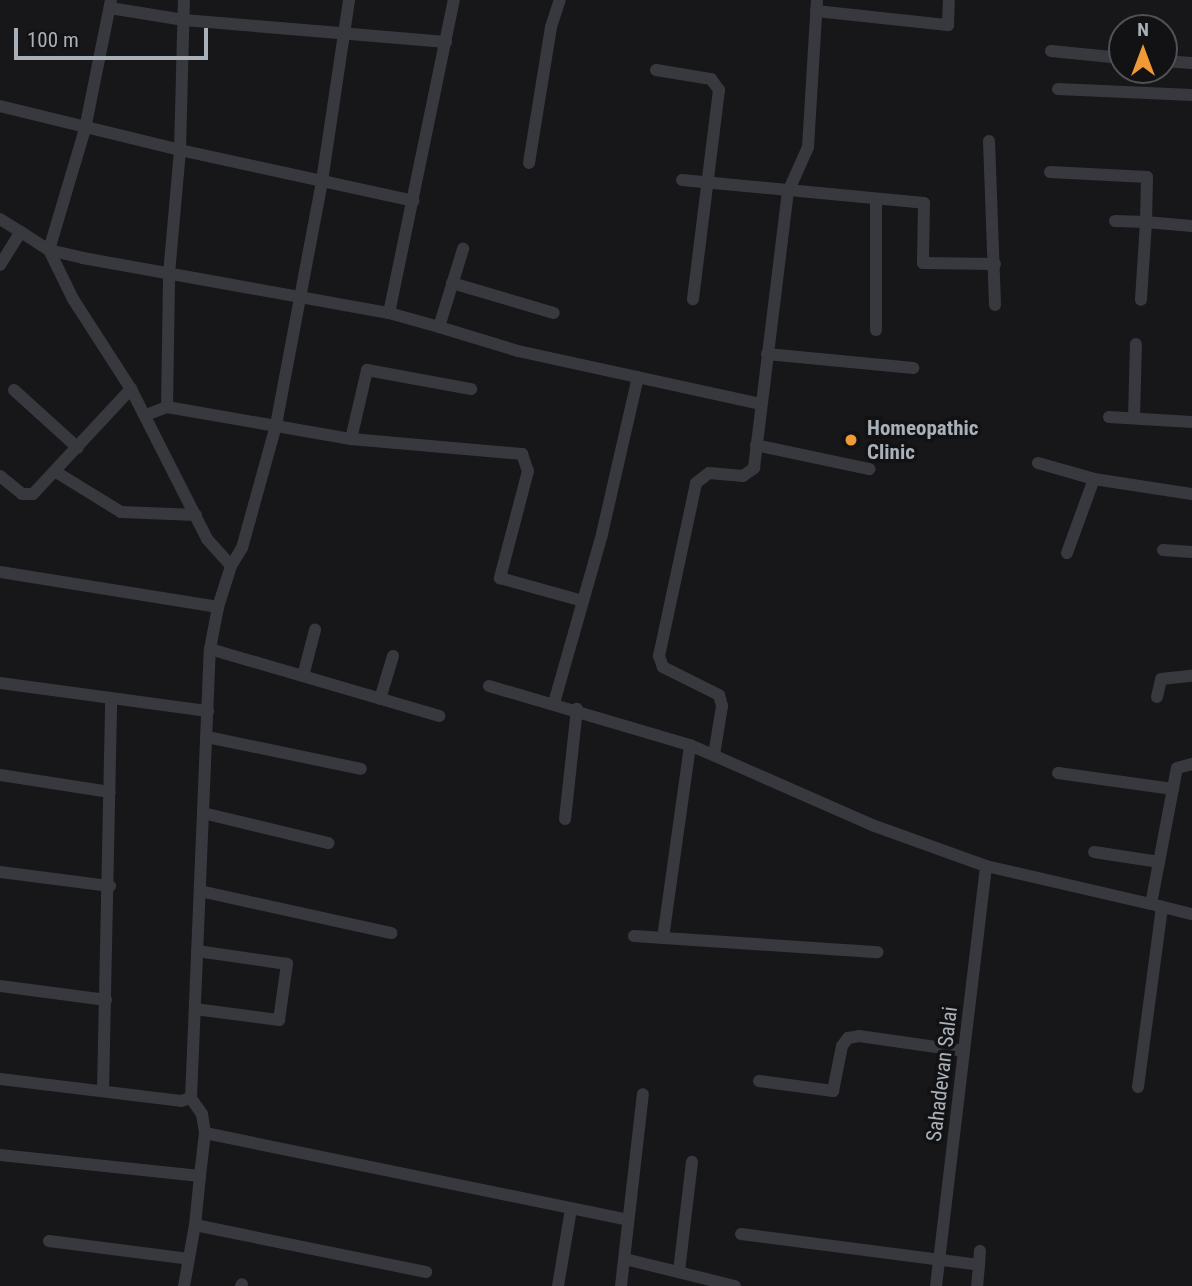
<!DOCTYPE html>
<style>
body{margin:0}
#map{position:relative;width:1192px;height:1286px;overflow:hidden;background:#171719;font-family:"Roboto Condensed",sans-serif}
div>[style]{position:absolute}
.minor>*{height:12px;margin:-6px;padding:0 6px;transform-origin:6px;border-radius:6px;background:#38393e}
.dots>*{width:19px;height:19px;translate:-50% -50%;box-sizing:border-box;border:4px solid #121214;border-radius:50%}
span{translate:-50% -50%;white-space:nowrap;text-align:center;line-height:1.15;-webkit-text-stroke:7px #121214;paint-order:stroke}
.poi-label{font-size:21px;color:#a9b0b8;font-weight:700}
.left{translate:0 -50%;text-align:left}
.street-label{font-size:21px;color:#a9b0b8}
.north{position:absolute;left:1108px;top:14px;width:70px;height:70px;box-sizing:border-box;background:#121214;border:2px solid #4e5156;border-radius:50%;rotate:0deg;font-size:19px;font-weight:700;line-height:28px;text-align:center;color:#a9b0b8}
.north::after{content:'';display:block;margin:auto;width:24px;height:32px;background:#f09a37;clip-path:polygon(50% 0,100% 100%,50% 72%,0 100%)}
.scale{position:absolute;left:14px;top:28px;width:194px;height:32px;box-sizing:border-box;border:4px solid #a9b0b8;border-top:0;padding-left:9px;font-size:21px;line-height:24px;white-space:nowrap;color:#a9b0b8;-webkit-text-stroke:5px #121214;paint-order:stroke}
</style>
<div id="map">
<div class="minor">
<i style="left:111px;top:0;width:132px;rotate:101.4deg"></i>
<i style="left:85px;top:129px;width:126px;rotate:106.6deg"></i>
<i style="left:49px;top:250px;width:55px;rotate:63.9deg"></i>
<i style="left:73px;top:299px;width:107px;rotate:57.2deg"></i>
<i style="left:131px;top:389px;width:168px;rotate:63.1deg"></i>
<i style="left:207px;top:539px;width:36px;rotate:48deg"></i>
<i style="left:110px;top:8px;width:75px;rotate:9.2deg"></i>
<i style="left:184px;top:20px;width:263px;rotate:4.8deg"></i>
<i style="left:816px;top:11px;width:133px;rotate:6.1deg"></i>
<i style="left:948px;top:25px;width:25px;rotate:-88deg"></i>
<i style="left:1051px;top:51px;width:71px;rotate:5.6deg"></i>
<i style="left:1164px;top:61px;width:28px;rotate:4deg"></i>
<i style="left:656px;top:70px;width:56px;rotate:9.3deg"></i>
<i style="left:711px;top:79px;width:14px;rotate:54deg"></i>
<i style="left:719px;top:90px;width:211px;rotate:97.1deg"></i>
<i style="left:1058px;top:89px;width:134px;rotate:2.6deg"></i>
<i style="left:0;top:106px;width:185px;rotate:13.7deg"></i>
<i style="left:180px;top:150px;width:150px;rotate:-88.5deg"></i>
<i style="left:989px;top:141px;width:164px;rotate:87.9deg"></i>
<i style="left:529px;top:163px;width:138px;rotate:-80.8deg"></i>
<i style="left:551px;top:27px;width:28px;rotate:-72deg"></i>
<i style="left:1050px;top:172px;width:97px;rotate:3deg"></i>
<i style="left:1147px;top:177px;width:45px;rotate:91.3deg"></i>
<i style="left:1146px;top:222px;width:46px;rotate:5deg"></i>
<i style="left:682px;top:180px;width:243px;rotate:5.4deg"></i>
<i style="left:924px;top:203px;width:60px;rotate:91deg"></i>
<i style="left:923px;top:263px;width:72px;rotate:0.8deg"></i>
<i style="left:0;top:219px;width:25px;rotate:32deg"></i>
<i style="left:1115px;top:221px;width:31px;rotate:2deg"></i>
<i style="left:1146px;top:222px;width:78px;rotate:93.7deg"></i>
<i style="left:0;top:265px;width:39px;rotate:-58deg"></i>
<i style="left:21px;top:232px;width:33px;rotate:33deg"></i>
<i style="left:49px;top:250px;width:35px;rotate:13deg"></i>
<i style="left:83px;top:258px;width:311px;rotate:10.2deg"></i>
<i style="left:389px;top:313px;width:52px;rotate:15.6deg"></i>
<i style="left:439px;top:327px;width:82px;rotate:-72.9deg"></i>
<i style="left:452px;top:283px;width:106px;rotate:16.4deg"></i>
<i style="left:389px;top:313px;width:320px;rotate:-78.3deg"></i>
<i style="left:439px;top:327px;width:83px;rotate:16.9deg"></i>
<i style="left:518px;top:351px;width:249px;rotate:12.3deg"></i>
<i style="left:876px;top:330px;width:131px;rotate:-90deg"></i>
<i style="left:767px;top:354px;width:147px;rotate:5.5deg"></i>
<i style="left:14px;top:390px;width:86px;rotate:42.2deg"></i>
<i style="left:167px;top:407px;width:133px;rotate:-89.1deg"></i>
<i style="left:169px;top:274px;width:124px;rotate:-84.9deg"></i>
<i style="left:180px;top:150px;width:239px;rotate:12.3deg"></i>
<i style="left:146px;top:415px;width:22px;rotate:-21deg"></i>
<i style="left:167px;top:407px;width:187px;rotate:9.9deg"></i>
<i style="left:351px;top:439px;width:172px;rotate:5deg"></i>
<i style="left:522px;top:454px;width:18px;rotate:71deg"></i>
<i style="left:528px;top:471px;width:111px;rotate:104.7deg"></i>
<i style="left:500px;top:578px;width:86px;rotate:15.5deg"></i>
<i style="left:1109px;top:417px;width:83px;rotate:3.4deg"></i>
<i style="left:1134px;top:418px;width:74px;rotate:-88.5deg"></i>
<i style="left:351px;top:439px;width:71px;rotate:-76.9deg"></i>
<i style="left:367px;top:370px;width:106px;rotate:10.4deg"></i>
<i style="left:756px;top:445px;width:116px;rotate:12deg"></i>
<i style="left:1038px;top:463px;width:58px;rotate:15.9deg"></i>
<i style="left:56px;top:472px;width:76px;rotate:31.6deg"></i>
<i style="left:121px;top:512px;width:75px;rotate:2.3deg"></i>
<i style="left:0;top:476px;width:28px;rotate:39deg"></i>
<i style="left:22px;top:494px;width:11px"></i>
<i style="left:33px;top:494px;width:144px;rotate:-47deg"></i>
<i style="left:1163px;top:550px;width:29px;rotate:4deg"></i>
<i style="left:1067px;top:553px;width:79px;rotate:-70deg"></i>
<i style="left:1094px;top:479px;width:99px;rotate:8.7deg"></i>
<i style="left:0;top:572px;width:221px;rotate:9.1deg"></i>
<i style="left:210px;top:649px;width:239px;rotate:16.3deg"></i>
<i style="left:303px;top:676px;width:48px;rotate:-75.4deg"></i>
<i style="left:0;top:683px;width:210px;rotate:7.7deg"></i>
<i style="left:489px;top:686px;width:209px;rotate:16.4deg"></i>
<i style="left:690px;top:745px;width:199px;rotate:23.7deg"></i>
<i style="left:872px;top:825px;width:121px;rotate:19.8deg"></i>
<i style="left:986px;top:866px;width:169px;rotate:13deg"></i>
<i style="left:1151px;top:904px;width:138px;rotate:-79.2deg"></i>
<i style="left:1177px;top:768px;width:16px;rotate:-15deg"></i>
<i style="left:1157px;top:697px;width:18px;rotate:-77deg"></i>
<i style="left:1161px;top:679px;width:31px;rotate:-6deg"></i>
<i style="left:380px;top:699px;width:45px;rotate:-73.2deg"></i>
<i style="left:554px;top:703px;width:176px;rotate:-74.1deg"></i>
<i style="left:602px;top:534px;width:161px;rotate:-77.1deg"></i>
<i style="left:207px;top:737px;width:157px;rotate:11.7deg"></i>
<i style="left:714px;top:755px;width:50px;rotate:-80.7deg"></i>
<i style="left:722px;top:706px;width:11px;rotate:-105deg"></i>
<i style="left:719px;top:695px;width:63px;rotate:-153.4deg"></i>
<i style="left:663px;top:667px;width:12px;rotate:-110deg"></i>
<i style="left:659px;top:656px;width:177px;rotate:-77.9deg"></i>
<i style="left:696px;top:483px;width:16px;rotate:-38deg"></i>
<i style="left:709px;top:473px;width:34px;rotate:5deg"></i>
<i style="left:743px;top:476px;width:14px;rotate:-36deg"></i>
<i style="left:754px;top:468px;width:278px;rotate:-83deg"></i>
<i style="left:788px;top:192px;width:49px;rotate:-66deg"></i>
<i style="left:808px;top:147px;width:147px;rotate:-86.5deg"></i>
<i style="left:1058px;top:773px;width:116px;rotate:7.9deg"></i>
<i style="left:0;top:775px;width:111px;rotate:8.8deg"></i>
<i style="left:203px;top:813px;width:129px;rotate:13.5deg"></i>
<i style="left:565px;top:819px;width:111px;rotate:-83.8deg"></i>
<i style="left:1094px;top:852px;width:66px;rotate:8.7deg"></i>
<i style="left:0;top:872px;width:111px;rotate:7.3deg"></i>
<i style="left:200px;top:891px;width:196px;rotate:12.4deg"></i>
<i style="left:1155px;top:905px;width:38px;rotate:14deg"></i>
<i style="left:634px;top:936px;width:244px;rotate:3.8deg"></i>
<i style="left:663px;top:938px;width:195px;rotate:-82deg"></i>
<i style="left:0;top:986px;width:107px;rotate:7.5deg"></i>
<i style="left:195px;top:1009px;width:85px;rotate:7.5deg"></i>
<i style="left:279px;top:1020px;width:57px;rotate:-81.9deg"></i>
<i style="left:287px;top:964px;width:91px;rotate:-171.8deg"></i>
<i style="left:0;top:1079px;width:182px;rotate:6.9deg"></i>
<i style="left:181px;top:1101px;width:10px;rotate:-17deg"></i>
<i style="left:759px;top:1081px;width:75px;rotate:7.7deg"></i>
<i style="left:833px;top:1091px;width:46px;rotate:-78.7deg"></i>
<i style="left:842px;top:1046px;width:10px;rotate:-53deg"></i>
<i style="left:848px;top:1038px;width:11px;rotate:-10deg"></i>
<i style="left:859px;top:1036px;width:106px;rotate:8.1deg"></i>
<i style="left:1138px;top:1087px;width:182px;rotate:-82.4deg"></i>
<i style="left:103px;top:1091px;width:392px;rotate:-88.8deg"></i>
<i style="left:205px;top:1133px;width:432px;rotate:11.6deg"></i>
<i style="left:0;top:1155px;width:201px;rotate:6deg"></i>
<i style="left:200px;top:1176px;width:43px;rotate:-83.4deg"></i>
<i style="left:205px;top:1133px;width:19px;rotate:-99deg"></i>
<i style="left:202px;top:1114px;width:19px;rotate:-125deg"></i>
<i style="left:191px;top:1098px;width:449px;rotate:-87.6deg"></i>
<i style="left:210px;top:649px;width:43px;rotate:-79.2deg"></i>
<i style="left:218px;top:607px;width:43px;rotate:-72.4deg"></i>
<i style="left:231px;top:566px;width:21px;rotate:-59deg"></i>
<i style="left:242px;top:548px;width:128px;rotate:-74.5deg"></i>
<i style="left:276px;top:425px;width:248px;rotate:-79.3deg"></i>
<i style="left:322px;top:181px;width:183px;rotate:-81.5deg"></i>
<i style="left:200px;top:1176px;width:49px;rotate:95.8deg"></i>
<i style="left:195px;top:1225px;width:236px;rotate:11.5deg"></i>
<i style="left:741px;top:1234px;width:240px;rotate:7.4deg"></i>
<i style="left:979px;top:1265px;width:21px;rotate:95deg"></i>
<i style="left:49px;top:1241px;width:141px;rotate:7.3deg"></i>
<i style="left:625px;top:1259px;width:113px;rotate:13.8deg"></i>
<i style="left:979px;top:1265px;width:14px;rotate:-86deg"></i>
<i style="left:679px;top:1271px;width:110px;rotate:-83.2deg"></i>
<i style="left:184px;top:1286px;width:62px;rotate:-79.8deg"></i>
<i style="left:241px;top:1286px;width:2px;rotate:-63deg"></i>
<i style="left:558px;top:1286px;width:78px;rotate:-80.4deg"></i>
<i style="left:621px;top:1286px;width:193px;rotate:-83.5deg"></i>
<i style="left:936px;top:1286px;width:423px;rotate:-83.2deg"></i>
</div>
<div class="dots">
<i style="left:851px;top:440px;background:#f09a37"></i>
</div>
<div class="poi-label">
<span class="left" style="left:867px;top:440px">Homeopathic<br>Clinic</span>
</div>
<div class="street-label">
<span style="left:942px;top:1074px;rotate:-83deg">Sahadevan Salai</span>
</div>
<div class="north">N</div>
<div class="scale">100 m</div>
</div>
